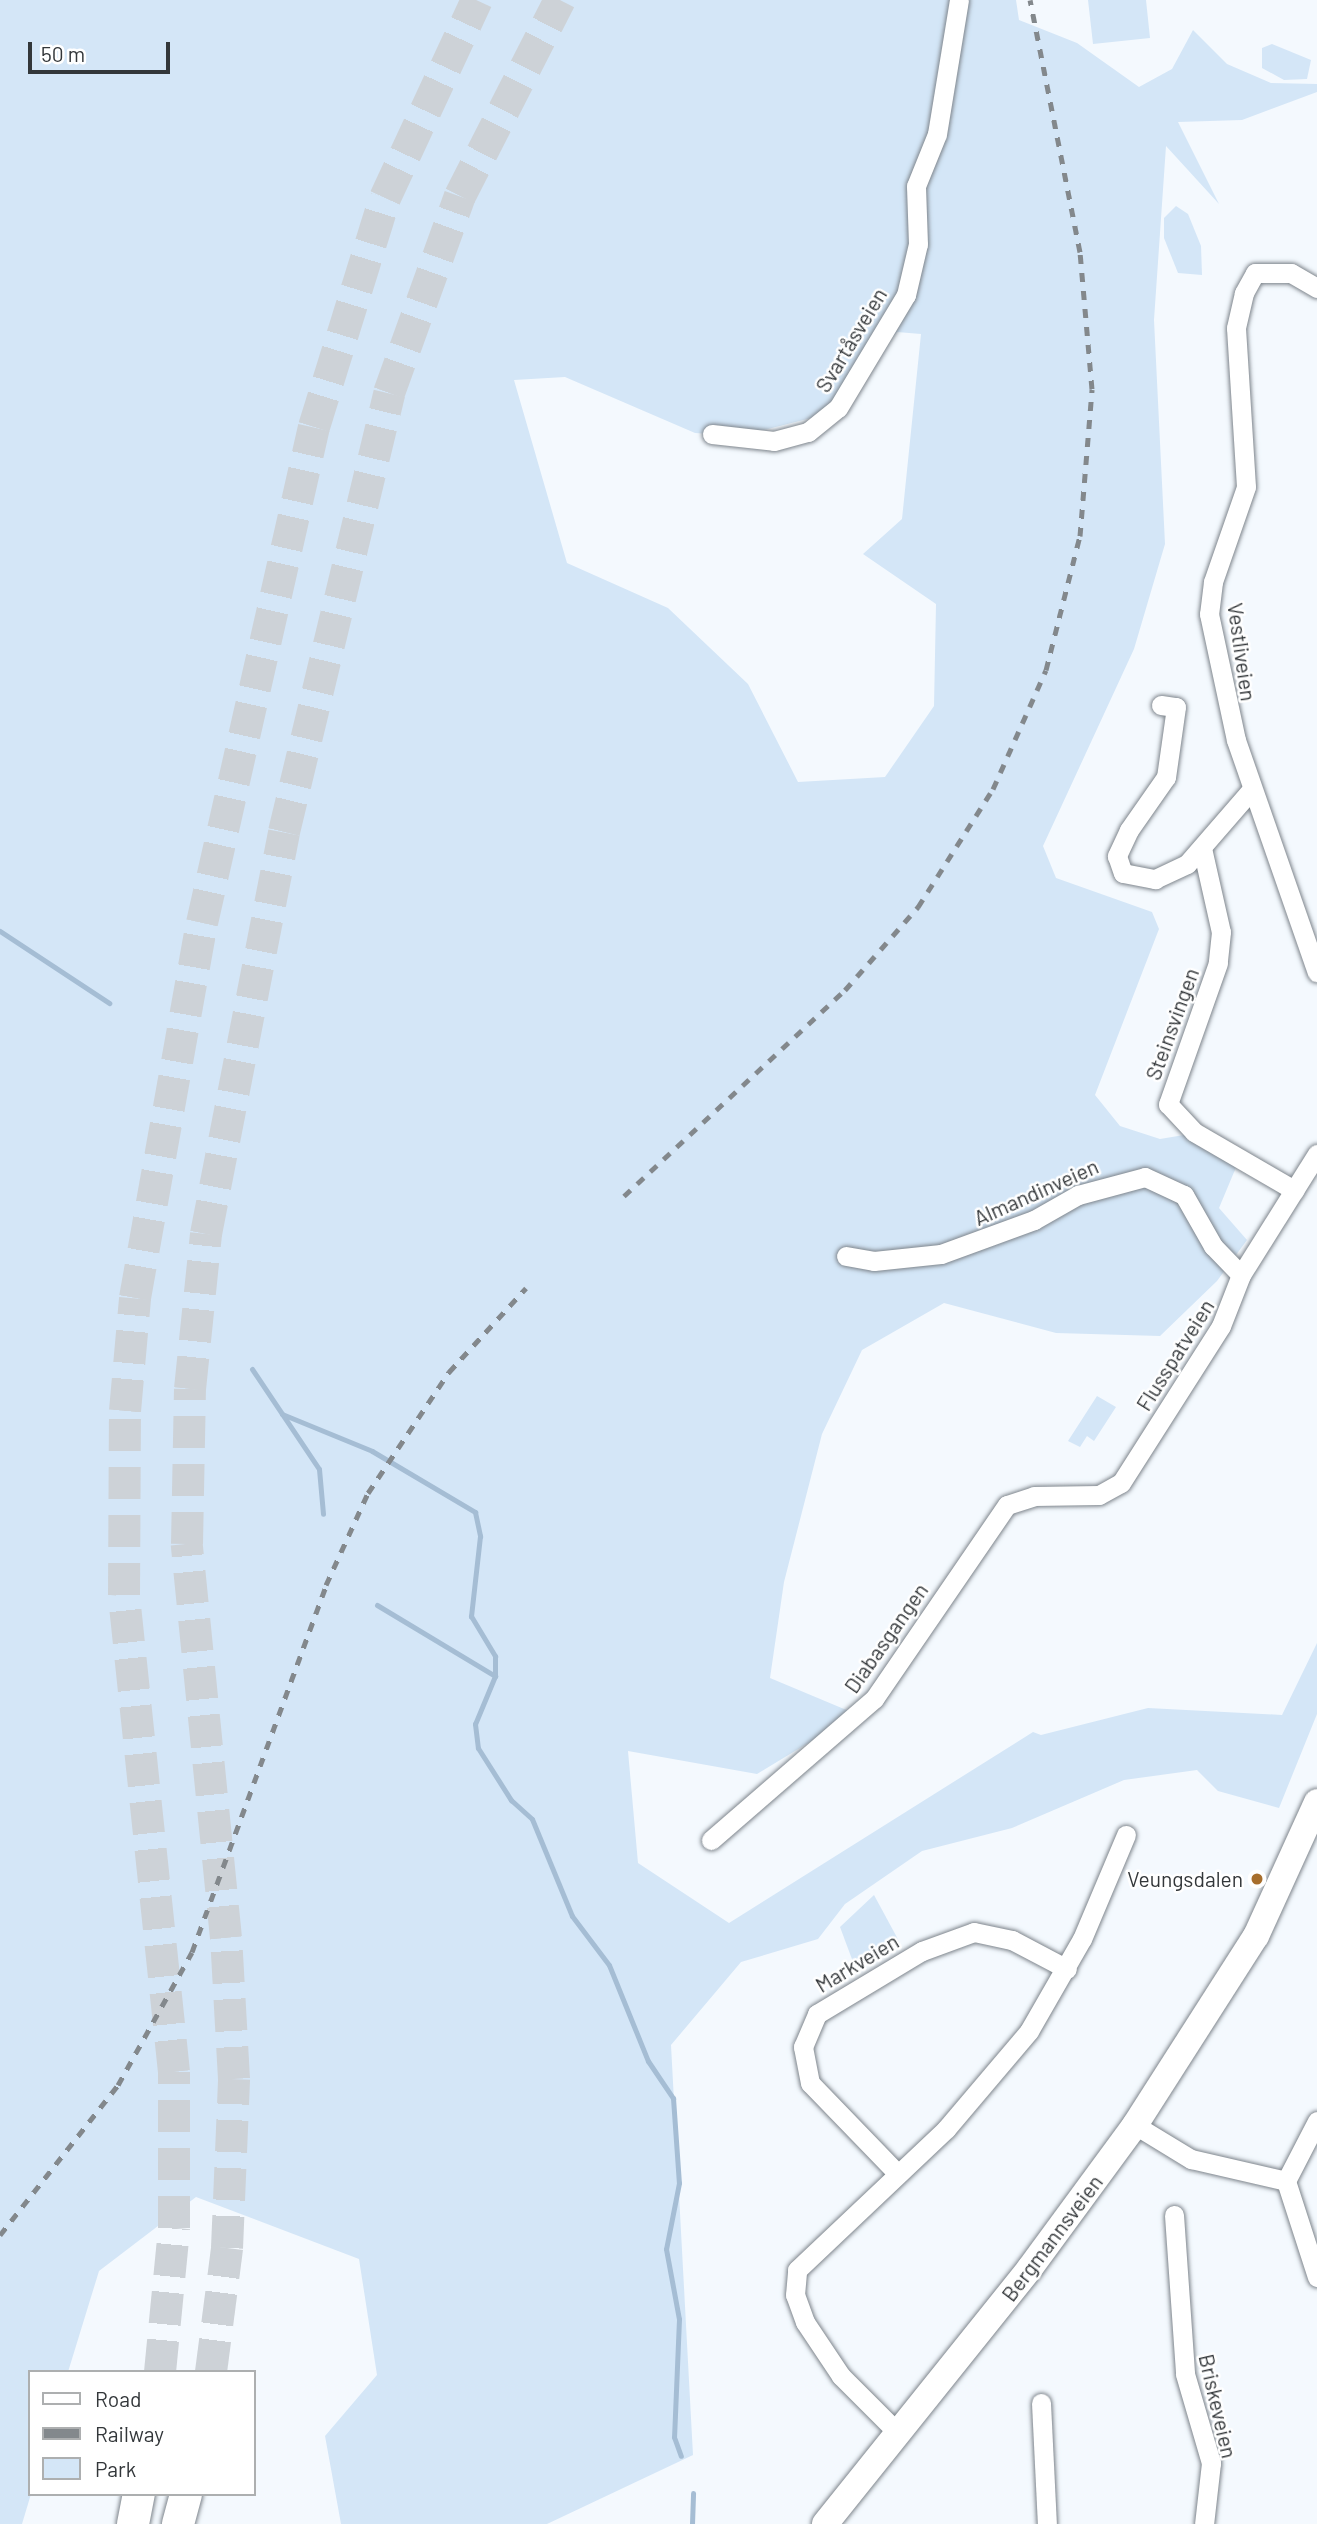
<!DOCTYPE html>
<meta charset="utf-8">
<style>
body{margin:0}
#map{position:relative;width:1317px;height:2524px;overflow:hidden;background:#f4f9fe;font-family:Barlow,sans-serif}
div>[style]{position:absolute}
.green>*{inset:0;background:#d4e6f7}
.stream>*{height:5px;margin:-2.5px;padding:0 2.5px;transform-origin:2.5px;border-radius:2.5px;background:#a5bdd4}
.trunk-tunnel>*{height:32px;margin-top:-16px;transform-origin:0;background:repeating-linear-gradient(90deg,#cdd2d7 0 32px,transparent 0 48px)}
.roads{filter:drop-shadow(0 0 2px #7e858c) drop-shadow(0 0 2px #7e858c)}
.minor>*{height:19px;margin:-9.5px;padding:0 9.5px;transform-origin:9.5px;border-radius:9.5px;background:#fff}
.secondary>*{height:26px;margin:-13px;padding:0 13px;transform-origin:13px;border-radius:13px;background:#fff}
.trunk>*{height:32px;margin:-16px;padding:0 16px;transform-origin:16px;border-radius:16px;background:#fff}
.rail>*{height:5px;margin-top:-2.5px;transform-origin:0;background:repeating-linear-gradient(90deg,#83888c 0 9px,transparent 0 18px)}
.dots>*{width:19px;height:19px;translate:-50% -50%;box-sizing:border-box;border:4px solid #fff;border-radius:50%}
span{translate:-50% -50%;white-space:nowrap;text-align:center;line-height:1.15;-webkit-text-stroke:5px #fff;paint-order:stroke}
.street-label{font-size:21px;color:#33373a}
.poi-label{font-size:21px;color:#33373a}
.right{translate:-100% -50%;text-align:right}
.legend{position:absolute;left:28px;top:2370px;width:228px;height:126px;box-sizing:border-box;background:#fff;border:2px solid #adafb0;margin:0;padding:9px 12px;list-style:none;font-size:21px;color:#33373a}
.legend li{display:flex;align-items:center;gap:14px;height:35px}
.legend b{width:35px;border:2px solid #adafb0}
.scale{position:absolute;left:28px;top:42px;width:142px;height:32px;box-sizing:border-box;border:4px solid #33373a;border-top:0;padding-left:9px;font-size:21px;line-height:24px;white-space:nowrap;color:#33373a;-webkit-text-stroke:5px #fff;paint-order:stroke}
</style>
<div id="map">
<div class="green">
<i style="clip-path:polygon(evenodd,0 0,1016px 0,1019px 20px,1077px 43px,1139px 87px,1172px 69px,1193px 30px,1227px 64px,1271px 83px,1317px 84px,1317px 92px,1242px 120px,1178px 122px,1219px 204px,1166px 146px,1154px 320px,1165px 544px,1134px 649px,1043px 846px,1056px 878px,1152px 912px,1159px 929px,1095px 1095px,1120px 1126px,1160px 1139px,1184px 1135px,1237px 1165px,1219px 1208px,1247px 1240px,1217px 1281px,1160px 1336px,1056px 1333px,944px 1303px,862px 1350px,822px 1434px,784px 1582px,770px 1678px,856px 1714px,757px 1774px,628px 1751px,638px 1863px,729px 1923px,1033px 1732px,1041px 1735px,1148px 1708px,1282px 1715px,1317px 1643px,1317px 1714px,1279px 1808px,1218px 1791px,1197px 1770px,1124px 1780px,1012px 1828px,922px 1851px,845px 1904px,818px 1939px,741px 1962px,671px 2045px,693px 2455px,547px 2524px,341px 2524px,325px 2436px,377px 2375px,359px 2259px,196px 2197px,99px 2271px,68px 2372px,30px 2372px,31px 2494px,22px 2524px,0 2524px,0 0,897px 332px,921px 334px,902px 519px,863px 554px,936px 604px,934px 706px,885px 777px,798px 782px,748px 684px,668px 608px,567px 563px,514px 380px,565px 377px,695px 433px,741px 436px,823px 415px,897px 332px)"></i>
<i style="clip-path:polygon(1088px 0,1146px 0,1150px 38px,1093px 44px)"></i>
<i style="clip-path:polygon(1272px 44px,1311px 60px,1307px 79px,1284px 80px,1262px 68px,1262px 48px)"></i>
<i style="clip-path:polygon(1176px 206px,1188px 214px,1201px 246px,1202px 275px,1178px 273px,1164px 238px,1164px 218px)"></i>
<i style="clip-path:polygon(1097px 1396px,1116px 1407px,1094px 1441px,1087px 1436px,1080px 1447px,1068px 1441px)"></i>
<i style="clip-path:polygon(874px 1895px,900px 1943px,856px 1970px,840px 1927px)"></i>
</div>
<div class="stream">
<i style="left:0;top:931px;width:131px;rotate:33.4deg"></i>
<i style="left:252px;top:1369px;width:120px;rotate:56.2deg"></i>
<i style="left:319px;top:1469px;width:45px;rotate:84.9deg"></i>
<i style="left:282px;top:1414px;width:97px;rotate:22.3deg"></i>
<i style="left:372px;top:1451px;width:120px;rotate:30.6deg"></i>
<i style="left:475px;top:1512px;width:25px;rotate:78deg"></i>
<i style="left:480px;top:1536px;width:81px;rotate:96.4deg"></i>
<i style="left:471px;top:1616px;width:47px;rotate:59deg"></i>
<i style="left:495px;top:1656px;width:20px;rotate:90deg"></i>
<i style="left:495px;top:1676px;width:52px;rotate:112.6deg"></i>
<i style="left:475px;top:1724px;width:24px;rotate:83deg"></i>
<i style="left:478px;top:1748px;width:62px;rotate:57.6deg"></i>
<i style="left:511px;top:1800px;width:28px;rotate:42deg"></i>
<i style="left:532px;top:1819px;width:105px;rotate:67.6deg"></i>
<i style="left:572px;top:1916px;width:61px;rotate:52.9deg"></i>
<i style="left:609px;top:1965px;width:104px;rotate:67.9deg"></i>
<i style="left:648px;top:2061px;width:45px;rotate:56deg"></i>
<i style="left:673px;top:2098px;width:85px;rotate:86deg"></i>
<i style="left:679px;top:2183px;width:67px;rotate:101.1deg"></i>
<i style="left:666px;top:2249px;width:71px;rotate:79.5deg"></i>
<i style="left:679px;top:2319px;width:118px;rotate:92.4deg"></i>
<i style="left:674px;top:2437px;width:20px;rotate:70deg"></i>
<i style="left:377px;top:1605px;width:138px;rotate:31deg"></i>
<i style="left:692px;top:2524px;width:31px;rotate:-88deg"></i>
</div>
<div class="trunk-tunnel">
<i style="left:160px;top:2372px;width:145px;rotate:-84.4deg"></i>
<i style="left:174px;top:2228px;width:156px;rotate:-90deg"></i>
<i style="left:174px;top:2072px;width:480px;rotate:-96deg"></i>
<i style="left:124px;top:1595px;width:184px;rotate:-89.7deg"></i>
<i style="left:125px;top:1411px;width:113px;rotate:-84.9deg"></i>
<i style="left:135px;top:1298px;width:381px;rotate:-79.9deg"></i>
<i style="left:202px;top:923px;width:508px;rotate:-77.28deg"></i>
<i style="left:314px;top:427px;width:240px;rotate:-72.8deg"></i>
<i style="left:385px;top:198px;width:218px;rotate:-65.1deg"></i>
<i style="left:211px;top:2372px;width:125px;rotate:-82.6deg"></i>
<i style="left:227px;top:2248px;width:169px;rotate:-87.6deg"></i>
<i style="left:234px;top:2079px;width:141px;rotate:-93.2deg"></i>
<i style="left:226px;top:1938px;width:396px;rotate:-95.7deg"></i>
<i style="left:187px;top:1544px;width:155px;rotate:-88.9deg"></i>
<i style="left:190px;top:1389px;width:156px;rotate:-84.1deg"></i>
<i style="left:206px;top:1234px;width:409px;rotate:-79deg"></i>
<i style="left:284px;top:832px;width:451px;rotate:-76.5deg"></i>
<i style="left:389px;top:393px;width:209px;rotate:-70.2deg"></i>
<i style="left:460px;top:196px;width:220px;rotate:-63deg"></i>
</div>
<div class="roads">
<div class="minor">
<i style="left:1317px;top:288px;width:30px;rotate:-150deg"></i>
<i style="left:1291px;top:273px;width:36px;rotate:180deg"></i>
<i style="left:1255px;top:273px;width:23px;rotate:119deg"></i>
<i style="left:1244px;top:293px;width:36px;rotate:103deg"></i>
<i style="left:1236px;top:328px;width:159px;rotate:86.4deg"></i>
<i style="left:1246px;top:487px;width:101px;rotate:109.2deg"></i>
<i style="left:1213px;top:582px;width:32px;rotate:97deg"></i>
<i style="left:1209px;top:614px;width:129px;rotate:77.9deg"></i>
<i style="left:1236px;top:740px;width:246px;rotate:70.8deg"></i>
<i style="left:712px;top:434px;width:62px;rotate:6.4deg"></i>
<i style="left:774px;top:441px;width:35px;rotate:-15deg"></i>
<i style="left:808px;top:432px;width:38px;rotate:-39deg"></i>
<i style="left:838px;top:408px;width:132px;rotate:-59deg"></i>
<i style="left:906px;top:295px;width:52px;rotate:-76.8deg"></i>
<i style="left:918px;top:244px;width:58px;rotate:-92deg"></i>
<i style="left:916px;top:186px;width:56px;rotate:-68deg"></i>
<i style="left:937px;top:134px;width:136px;rotate:-80.7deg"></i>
<i style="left:1161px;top:705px;width:15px;rotate:8deg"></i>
<i style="left:1176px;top:707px;width:71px;rotate:98.1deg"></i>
<i style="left:1166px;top:777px;width:65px;rotate:124.9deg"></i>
<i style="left:1129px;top:830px;width:29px;rotate:115deg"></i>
<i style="left:1117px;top:856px;width:18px;rotate:71deg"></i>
<i style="left:1123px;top:873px;width:33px;rotate:11deg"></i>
<i style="left:1155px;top:879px;width:35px;rotate:-25deg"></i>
<i style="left:1187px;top:864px;width:99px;rotate:-49.1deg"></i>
<i style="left:1202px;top:848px;width:86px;rotate:77.3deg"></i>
<i style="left:1221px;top:932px;width:31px;rotate:96deg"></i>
<i style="left:1218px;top:963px;width:150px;rotate:109.5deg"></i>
<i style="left:1168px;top:1104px;width:38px;rotate:47deg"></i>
<i style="left:1194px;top:1132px;width:116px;rotate:30.1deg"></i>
<i style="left:846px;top:1256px;width:28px;rotate:10deg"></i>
<i style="left:874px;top:1261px;width:67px;rotate:-6deg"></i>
<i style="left:941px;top:1254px;width:99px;rotate:-20.1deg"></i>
<i style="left:1034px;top:1220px;width:51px;rotate:-29.6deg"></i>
<i style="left:1078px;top:1195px;width:69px;rotate:-15deg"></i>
<i style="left:1145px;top:1177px;width:43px;rotate:24.8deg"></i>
<i style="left:1184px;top:1195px;width:59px;rotate:60.4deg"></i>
<i style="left:1213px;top:1246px;width:40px;rotate:46deg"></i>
<i style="left:711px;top:1840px;width:216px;rotate:-40.9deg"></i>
<i style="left:874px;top:1699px;width:235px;rotate:-55.6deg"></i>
<i style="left:1007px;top:1505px;width:28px;rotate:-18deg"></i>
<i style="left:1034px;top:1496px;width:65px;rotate:-0.9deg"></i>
<i style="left:1099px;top:1495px;width:25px;rotate:-29deg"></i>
<i style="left:1121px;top:1483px;width:186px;rotate:-57.5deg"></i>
<i style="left:1221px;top:1326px;width:55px;rotate:-68.6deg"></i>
<i style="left:1241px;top:1275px;width:143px;rotate:-57.9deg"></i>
<i style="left:1317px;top:2121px;width:68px;rotate:117.3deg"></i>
<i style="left:1286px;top:2181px;width:101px;rotate:72.1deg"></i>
<i style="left:1135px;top:2125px;width:66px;rotate:31.3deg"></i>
<i style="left:1191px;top:2159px;width:98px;rotate:13deg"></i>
<i style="left:897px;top:2173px;width:125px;rotate:-134deg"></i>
<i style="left:810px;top:2083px;width:37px;rotate:-101deg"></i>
<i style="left:803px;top:2047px;width:36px;rotate:-67deg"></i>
<i style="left:817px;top:2014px;width:122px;rotate:-31deg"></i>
<i style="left:922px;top:1951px;width:55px;rotate:-20.1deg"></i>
<i style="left:974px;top:1932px;width:39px;rotate:12deg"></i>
<i style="left:1012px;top:1940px;width:62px;rotate:27.8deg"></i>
<i style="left:1174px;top:2215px;width:159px;rotate:86deg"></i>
<i style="left:1185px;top:2374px;width:93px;rotate:73.7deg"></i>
<i style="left:1211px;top:2463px;width:61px;rotate:96.5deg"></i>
<i style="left:1041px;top:2403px;width:121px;rotate:87.2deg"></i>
<i style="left:898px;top:2433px;width:81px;rotate:-135deg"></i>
<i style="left:841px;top:2376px;width:65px;rotate:-123.7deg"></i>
<i style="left:805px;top:2322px;width:29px;rotate:-110deg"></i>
<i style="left:795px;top:2295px;width:25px;rotate:-85deg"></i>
<i style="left:797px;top:2270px;width:205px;rotate:-43.4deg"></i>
<i style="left:946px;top:2129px;width:128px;rotate:-49.7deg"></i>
<i style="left:1029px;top:2031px;width:106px;rotate:-60.1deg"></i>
<i style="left:1082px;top:1939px;width:113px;rotate:-67.1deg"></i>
</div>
<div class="secondary">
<i style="left:825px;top:2524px;width:328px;rotate:-51.3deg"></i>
<i style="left:1030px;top:2268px;width:177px;rotate:-53.7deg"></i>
<i style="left:1135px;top:2125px;width:224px;rotate:-57.4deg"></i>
<i style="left:1256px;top:1936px;width:147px;rotate:-65.5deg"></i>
</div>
<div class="trunk">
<i style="left:133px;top:2524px;width:31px;rotate:-79deg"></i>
<i style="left:178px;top:2524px;width:31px;rotate:-75deg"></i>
</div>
</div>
<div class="rail">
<i style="left:624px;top:1196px;width:302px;rotate:-43deg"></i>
<i style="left:845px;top:990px;width:111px;rotate:-48.7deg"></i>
<i style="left:918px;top:907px;width:140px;rotate:-57.6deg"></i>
<i style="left:993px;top:789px;width:130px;rotate:-66deg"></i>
<i style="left:1046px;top:670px;width:138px;rotate:-75.8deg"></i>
<i style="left:1080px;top:536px;width:147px;rotate:-85.3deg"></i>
<i style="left:1092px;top:389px;width:138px;rotate:-95deg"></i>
<i style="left:1080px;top:252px;width:257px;rotate:-101.2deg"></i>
<i style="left:0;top:2235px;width:191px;rotate:-51.8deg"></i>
<i style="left:118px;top:2085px;width:152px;rotate:-60.9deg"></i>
<i style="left:192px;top:1952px;width:391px;rotate:-69.9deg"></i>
<i style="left:326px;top:1585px;width:101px;rotate:-65.5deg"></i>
<i style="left:368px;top:1493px;width:146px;rotate:-56.2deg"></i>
<i style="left:449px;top:1372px;width:114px;rotate:-47.5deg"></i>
</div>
<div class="dots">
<i style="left:1257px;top:1879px;background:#a76e2c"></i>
</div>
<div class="street-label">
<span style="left:851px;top:340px;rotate:-59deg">Svartåsveien</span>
<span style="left:1242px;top:652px;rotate:82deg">Vestliveien</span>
<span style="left:1172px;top:1024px;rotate:-70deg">Steinsvingen</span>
<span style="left:1036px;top:1192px;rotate:-24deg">Almandinveien</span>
<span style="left:1175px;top:1355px;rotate:-58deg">Flusspatveien</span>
<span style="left:886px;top:1638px;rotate:-55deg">Diabasgangen</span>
<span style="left:857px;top:1963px;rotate:-31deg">Markveien</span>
<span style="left:1052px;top:2238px;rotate:-53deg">Bergmannsveien</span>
<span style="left:1218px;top:2406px;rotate:77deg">Briskeveien</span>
</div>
<div class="poi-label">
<span class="right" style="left:1243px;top:1879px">Veungsdalen</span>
</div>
<ul class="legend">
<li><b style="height:9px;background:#fff"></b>Road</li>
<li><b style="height:9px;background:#83888c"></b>Railway</li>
<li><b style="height:19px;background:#d4e6f7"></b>Park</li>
</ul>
<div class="scale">50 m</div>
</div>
